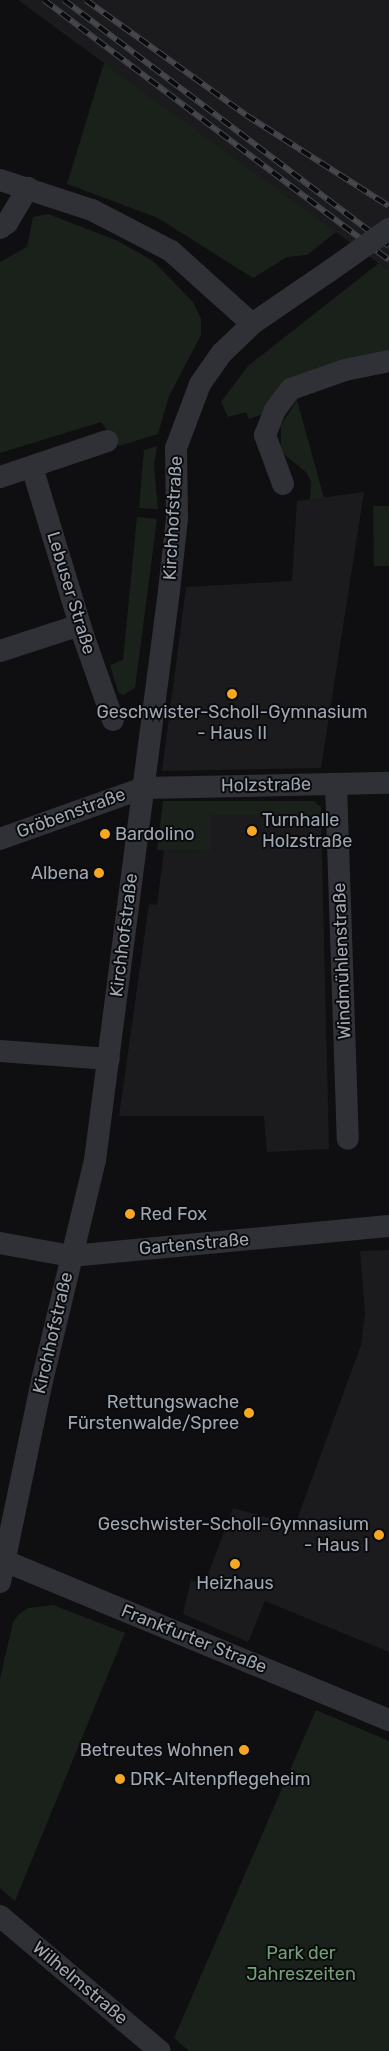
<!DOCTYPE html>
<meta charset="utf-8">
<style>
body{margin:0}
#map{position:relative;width:389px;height:2051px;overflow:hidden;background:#0f0f11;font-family:Rubik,sans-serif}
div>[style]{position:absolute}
.built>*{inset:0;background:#1b1b1e}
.green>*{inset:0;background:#1a211a}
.minor>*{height:22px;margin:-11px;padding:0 11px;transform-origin:11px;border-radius:11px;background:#303136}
.rail>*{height:5.5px;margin-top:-2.75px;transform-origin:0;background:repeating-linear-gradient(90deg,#0a0b0c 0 11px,#45474d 0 22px);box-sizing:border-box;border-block:1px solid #45474d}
.minor-bridge>*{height:22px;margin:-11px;padding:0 11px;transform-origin:11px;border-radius:11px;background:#303136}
.dots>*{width:14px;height:14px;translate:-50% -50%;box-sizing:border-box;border:2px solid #0a0b0c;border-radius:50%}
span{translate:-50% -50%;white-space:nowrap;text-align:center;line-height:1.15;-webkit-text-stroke:4px #0a0b0c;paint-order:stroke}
.street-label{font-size:18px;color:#a0a6b2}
.poi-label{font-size:18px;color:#a0a6b2}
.left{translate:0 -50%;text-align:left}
.right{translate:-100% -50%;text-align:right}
.park-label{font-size:18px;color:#769e77}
</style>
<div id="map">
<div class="built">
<i style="clip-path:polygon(18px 0,389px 0,389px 271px,104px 63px)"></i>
<i style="clip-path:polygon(364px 492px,321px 768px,162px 771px,186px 587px,292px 581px,297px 501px)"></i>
<i style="clip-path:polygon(210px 815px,321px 815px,329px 1149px,267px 1152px,264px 1116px,119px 1116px,149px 904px,157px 905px,164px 850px,210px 851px)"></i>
<i style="clip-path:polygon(389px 1250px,389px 1652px,265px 1601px,248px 1642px,183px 1614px,191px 1580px,204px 1585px,233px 1508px,295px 1525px,361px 1345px,365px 1312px,360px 1251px)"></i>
</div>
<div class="green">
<i style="clip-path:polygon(104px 63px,336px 232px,307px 255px,287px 257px,253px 278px,158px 218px,67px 184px)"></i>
<i style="clip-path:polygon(48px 214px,116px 240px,153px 261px,193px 302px,201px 319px,201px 335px,169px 396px,158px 434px,119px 446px,101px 422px,0 453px,0 262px,27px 247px,33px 217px)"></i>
<i style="clip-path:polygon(379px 263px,389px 271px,389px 353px,265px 413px,249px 419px,246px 412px,228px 417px,221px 402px,248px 366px)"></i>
<i style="clip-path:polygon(297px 400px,324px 498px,310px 500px,311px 482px,307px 473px,281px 452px,281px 425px)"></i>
<i style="clip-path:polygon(157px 446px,154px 466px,158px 509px,139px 508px,144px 450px)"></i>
<i style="clip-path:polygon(373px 506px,389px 506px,389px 566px,374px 566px)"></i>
<i style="clip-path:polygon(137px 517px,157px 519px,135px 688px,123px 695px,118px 692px,110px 665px,123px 660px)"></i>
<i style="clip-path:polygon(163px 801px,314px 801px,321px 807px,321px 815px,210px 815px,210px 851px,164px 850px,157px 850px)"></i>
<i style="clip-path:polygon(53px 1605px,125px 1633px,15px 1901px,0 1888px,0 1679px,13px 1622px,18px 1615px,28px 1608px)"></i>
<i style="clip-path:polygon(316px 1710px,389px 1741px,389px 2051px,189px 2051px,174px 2038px)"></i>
</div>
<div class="minor">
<i style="left:0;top:180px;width:97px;rotate:18.1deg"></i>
<i style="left:92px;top:210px;width:89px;rotate:27.4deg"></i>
<i style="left:171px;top:251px;width:109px;rotate:42deg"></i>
<i style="left:0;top:228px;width:9px;rotate:-36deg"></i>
<i style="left:7px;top:223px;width:41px;rotate:-59deg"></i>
<i style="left:32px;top:467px;width:176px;rotate:73.1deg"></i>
<i style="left:83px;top:635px;width:90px;rotate:70.6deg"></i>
<i style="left:0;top:477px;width:113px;rotate:-18.6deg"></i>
<i style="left:283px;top:484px;width:52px;rotate:-110.2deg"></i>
<i style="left:265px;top:435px;width:27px;rotate:-68deg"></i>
<i style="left:275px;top:410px;width:26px;rotate:-53deg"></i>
<i style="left:291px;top:389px;width:57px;rotate:-19.4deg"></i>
<i style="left:345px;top:370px;width:45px;rotate:-11.6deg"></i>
<i style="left:0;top:651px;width:84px;rotate:-18deg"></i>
<i style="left:336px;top:784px;width:355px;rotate:88.1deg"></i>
<i style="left:0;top:839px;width:152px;rotate:-19.6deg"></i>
<i style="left:143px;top:788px;width:246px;rotate:-1.2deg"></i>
<i style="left:0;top:1051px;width:109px;rotate:4.2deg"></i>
<i style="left:0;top:1243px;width:72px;rotate:10.4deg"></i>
<i style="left:71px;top:1256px;width:319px;rotate:-5.4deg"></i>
<i style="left:0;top:1559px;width:421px;rotate:22.5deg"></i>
<i style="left:0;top:1582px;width:205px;rotate:-78.2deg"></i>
<i style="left:42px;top:1381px;width:227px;rotate:-76.5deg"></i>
<i style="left:95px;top:1160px;width:574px;rotate:-82.59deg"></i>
<i style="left:169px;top:591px;width:73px;rotate:-83.7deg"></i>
<i style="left:177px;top:518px;width:70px;rotate:-90.8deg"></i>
<i style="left:176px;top:448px;width:68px;rotate:-69.4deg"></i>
<i style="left:200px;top:384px;width:38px;rotate:-55deg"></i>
<i style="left:222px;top:353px;width:42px;rotate:-44deg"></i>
<i style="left:252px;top:324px;width:92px;rotate:-34.4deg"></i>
<i style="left:0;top:1916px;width:209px;rotate:40.2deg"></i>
</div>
<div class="rail">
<i style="left:44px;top:0;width:432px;rotate:37deg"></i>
<i style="left:64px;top:0;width:408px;rotate:37.1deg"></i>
<i style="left:86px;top:0;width:197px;rotate:35.7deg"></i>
<i style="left:246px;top:115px;width:169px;rotate:32.5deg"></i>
</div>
<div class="minor-bridge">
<i style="left:328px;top:272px;width:75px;rotate:-35.2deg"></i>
</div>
<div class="dots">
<i style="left:232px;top:694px;background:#f7a822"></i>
<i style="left:252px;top:831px;background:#f7a822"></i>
<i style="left:105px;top:834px;background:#f7a822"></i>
<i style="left:99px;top:873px;background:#f7a822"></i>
<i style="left:130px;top:1214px;background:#f7a822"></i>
<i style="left:249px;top:1413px;background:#f7a822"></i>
<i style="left:379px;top:1535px;background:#f7a822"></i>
<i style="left:235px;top:1564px;background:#f7a822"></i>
<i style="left:244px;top:1750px;background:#f7a822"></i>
<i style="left:120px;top:1779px;background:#f7a822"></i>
</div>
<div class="street-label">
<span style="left:173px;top:518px;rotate:-87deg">Kirchhofstraße</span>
<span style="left:71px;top:593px;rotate:73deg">Lebuser Straße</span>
<span style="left:266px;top:785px;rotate:-1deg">Holzstraße</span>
<span style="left:71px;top:813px;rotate:-20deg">Gröbenstraße</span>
<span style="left:124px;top:935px;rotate:-83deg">Kirchhofstraße</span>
<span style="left:342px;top:961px;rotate:-92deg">Windmühlenstraße</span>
<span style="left:194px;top:1244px;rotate:-5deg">Gartenstraße</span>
<span style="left:53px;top:1333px;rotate:-77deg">Kirchhofstraße</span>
<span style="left:194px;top:1639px;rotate:22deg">Frankfurter Straße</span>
<span style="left:80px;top:1983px;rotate:40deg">Wilhelmstraße</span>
</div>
<div class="poi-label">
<span style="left:232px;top:723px">Geschwister-Scholl-Gymnasium<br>- Haus II</span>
<span class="left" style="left:262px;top:831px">Turnhalle<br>Holzstraße</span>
<span class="left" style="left:115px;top:834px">Bardolino</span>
<span class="right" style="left:89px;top:873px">Albena</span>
<span class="left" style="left:140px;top:1214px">Red Fox</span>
<span class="right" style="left:239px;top:1413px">Rettungswache<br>Fürstenwalde/Spree</span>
<span class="right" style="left:369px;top:1535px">Geschwister-Scholl-Gymnasium<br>- Haus I</span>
<span style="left:235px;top:1583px">Heizhaus</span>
<span class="right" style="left:234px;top:1750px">Betreutes Wohnen</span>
<span class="left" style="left:130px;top:1779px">DRK-Altenpflegeheim</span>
</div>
<div class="park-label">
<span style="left:301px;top:1964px">Park der<br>Jahreszeiten</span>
</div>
</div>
